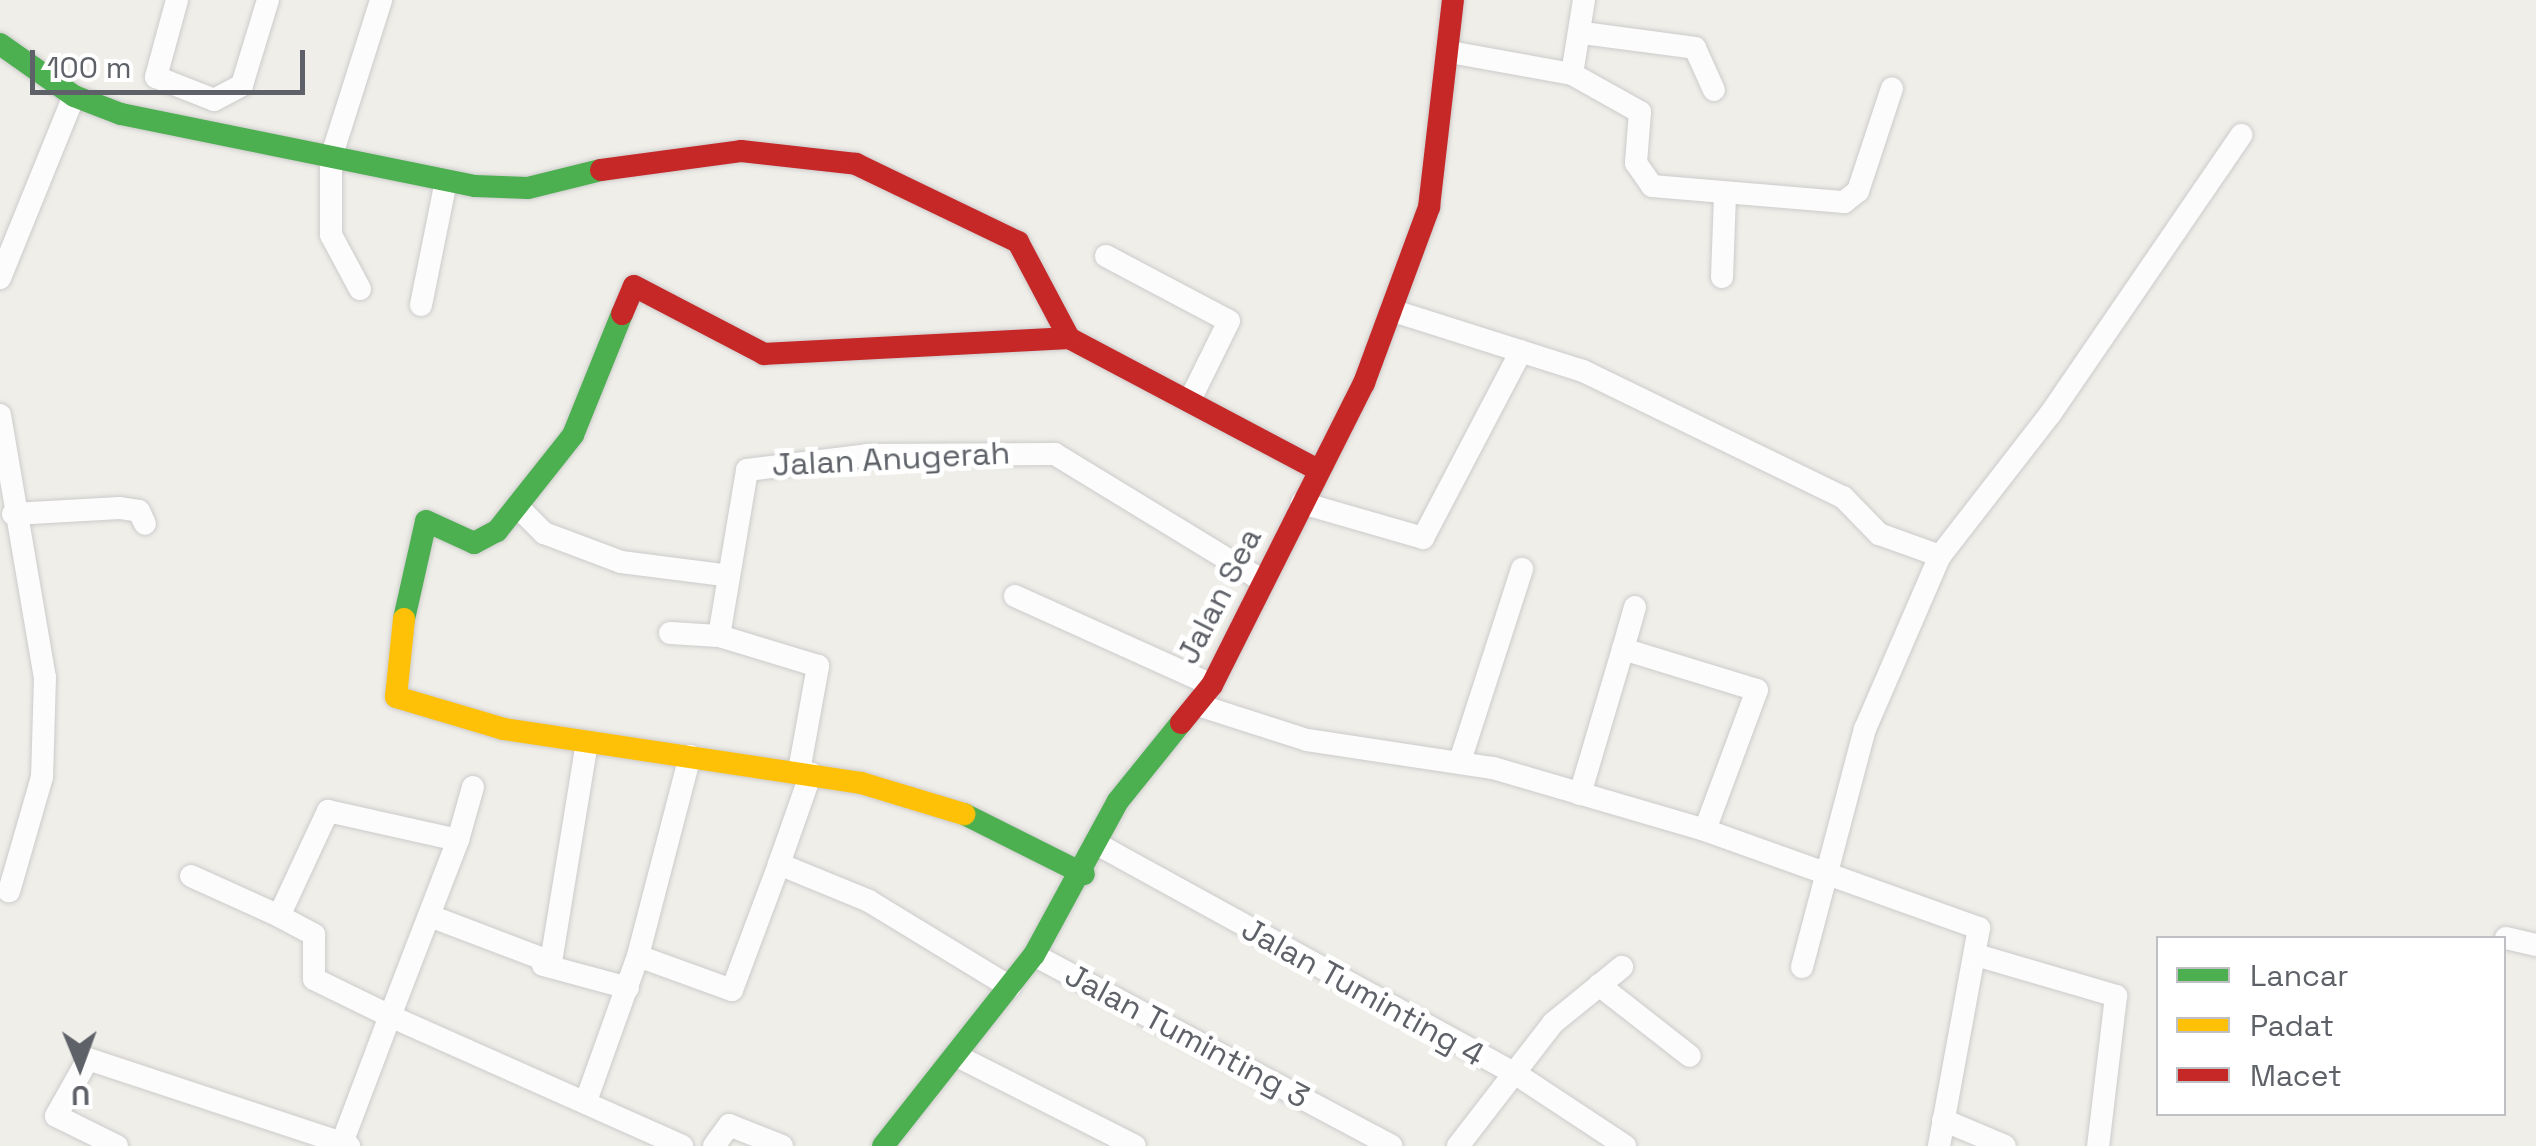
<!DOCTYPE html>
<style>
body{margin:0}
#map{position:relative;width:2536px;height:1146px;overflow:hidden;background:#efeee9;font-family:"Space Grotesk",sans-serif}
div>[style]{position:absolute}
.roads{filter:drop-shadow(0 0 2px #cccbcb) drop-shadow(0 0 2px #cccbcb)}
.street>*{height:22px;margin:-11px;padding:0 11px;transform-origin:11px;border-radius:11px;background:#fdfcfc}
.fast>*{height:22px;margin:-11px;padding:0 11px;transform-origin:11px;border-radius:11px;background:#4caf50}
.slow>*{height:22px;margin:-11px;padding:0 11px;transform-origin:11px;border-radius:11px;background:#ffc107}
.jam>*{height:22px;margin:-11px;padding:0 11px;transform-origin:11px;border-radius:11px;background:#c62828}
span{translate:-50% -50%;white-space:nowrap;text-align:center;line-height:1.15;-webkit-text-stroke:10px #fff;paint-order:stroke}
.street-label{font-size:32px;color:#5e6168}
.legend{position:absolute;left:2156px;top:936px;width:350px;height:180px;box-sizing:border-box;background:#fff;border:2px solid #bfc0c3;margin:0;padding:12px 18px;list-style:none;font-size:30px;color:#5e6168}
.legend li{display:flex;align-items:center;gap:20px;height:50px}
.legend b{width:50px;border:2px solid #bfc0c3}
.north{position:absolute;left:30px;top:1016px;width:100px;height:100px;-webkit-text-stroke:8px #fff;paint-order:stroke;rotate:179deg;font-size:28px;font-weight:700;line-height:40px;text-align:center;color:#5e6168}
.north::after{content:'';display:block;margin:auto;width:35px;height:45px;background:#5e6168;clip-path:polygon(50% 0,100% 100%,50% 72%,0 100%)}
.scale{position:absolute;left:30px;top:50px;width:275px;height:45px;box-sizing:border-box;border:5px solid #5e6168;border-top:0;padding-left:12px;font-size:30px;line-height:35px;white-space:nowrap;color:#5e6168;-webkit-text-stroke:8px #fff;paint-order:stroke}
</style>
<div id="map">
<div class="roads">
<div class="street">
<i style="left:177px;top:0;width:80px;rotate:105.3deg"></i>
<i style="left:156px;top:77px;width:62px;rotate:21.6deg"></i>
<i style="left:214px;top:100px;width:32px;rotate:-28deg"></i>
<i style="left:242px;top:85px;width:89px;rotate:-73deg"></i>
<i style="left:1583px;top:33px;width:113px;rotate:7.6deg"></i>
<i style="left:1695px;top:48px;width:46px;rotate:65.7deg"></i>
<i style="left:1450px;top:52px;width:124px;rotate:10.2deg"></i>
<i style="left:1572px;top:74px;width:75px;rotate:-80.8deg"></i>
<i style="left:1572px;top:74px;width:78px;rotate:29.2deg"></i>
<i style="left:1640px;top:112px;width:51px;rotate:94.5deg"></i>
<i style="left:1636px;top:163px;width:28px;rotate:55deg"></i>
<i style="left:1652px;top:186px;width:193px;rotate:4.8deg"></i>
<i style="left:1844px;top:202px;width:18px;rotate:-38deg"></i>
<i style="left:1858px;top:191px;width:108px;rotate:-71.7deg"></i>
<i style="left:1106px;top:256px;width:139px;rotate:27.9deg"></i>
<i style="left:1229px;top:321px;width:86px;rotate:116.3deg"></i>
<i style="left:1722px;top:277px;width:83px;rotate:-87.9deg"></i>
<i style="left:0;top:278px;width:196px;rotate:-67.9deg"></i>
<i style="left:360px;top:289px;width:61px;rotate:-118.2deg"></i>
<i style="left:331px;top:235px;width:77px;rotate:-90deg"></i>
<i style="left:331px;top:158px;width:166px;rotate:-72.4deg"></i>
<i style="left:421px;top:305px;width:126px;rotate:-78.6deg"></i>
<i style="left:1394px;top:311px;width:198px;rotate:17.6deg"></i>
<i style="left:1583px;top:371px;width:289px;rotate:25.9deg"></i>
<i style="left:1843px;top:497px;width:52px;rotate:45.8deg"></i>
<i style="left:1879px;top:534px;width:65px;rotate:19.8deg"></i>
<i style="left:1940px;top:556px;width:181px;rotate:-52.2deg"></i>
<i style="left:2051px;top:413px;width:337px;rotate:-55.6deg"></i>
<i style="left:0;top:415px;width:266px;rotate:80.3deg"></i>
<i style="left:45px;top:677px;width:100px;rotate:91.7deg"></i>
<i style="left:42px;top:777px;width:119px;rotate:106.1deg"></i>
<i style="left:1302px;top:503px;width:126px;rotate:16.1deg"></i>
<i style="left:1423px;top:538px;width:211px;rotate:-62.3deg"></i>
<i style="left:518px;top:507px;width:37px;rotate:45deg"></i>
<i style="left:544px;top:533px;width:82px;rotate:20.6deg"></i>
<i style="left:621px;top:562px;width:102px;rotate:7.3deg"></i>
<i style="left:13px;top:514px;width:107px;rotate:-3.2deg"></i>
<i style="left:120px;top:508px;width:19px;rotate:9deg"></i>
<i style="left:139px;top:511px;width:14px;rotate:65deg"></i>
<i style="left:1015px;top:596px;width:216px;rotate:24.3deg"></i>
<i style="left:1635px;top:607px;width:44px;rotate:105.9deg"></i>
<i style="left:1623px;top:649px;width:140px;rotate:17deg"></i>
<i style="left:1757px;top:690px;width:149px;rotate:110.4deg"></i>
<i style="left:670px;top:633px;width:49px;rotate:3.5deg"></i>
<i style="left:1198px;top:705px;width:114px;rotate:17.8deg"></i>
<i style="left:1307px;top:740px;width:188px;rotate:8.6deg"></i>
<i style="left:1493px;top:768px;width:221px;rotate:16.3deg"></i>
<i style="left:1705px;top:830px;width:291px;rotate:19.7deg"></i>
<i style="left:1979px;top:928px;width:222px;rotate:100.4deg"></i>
<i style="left:690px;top:756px;width:207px;rotate:104.6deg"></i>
<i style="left:638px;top:956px;width:100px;rotate:19.9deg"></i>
<i style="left:732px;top:990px;width:134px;rotate:-69.5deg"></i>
<i style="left:779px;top:864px;width:97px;rotate:22.3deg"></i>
<i style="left:869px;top:901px;width:165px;rotate:31.4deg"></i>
<i style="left:1460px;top:761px;width:202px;rotate:-72.1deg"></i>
<i style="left:799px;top:771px;width:107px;rotate:-79.7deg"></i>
<i style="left:818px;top:666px;width:103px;rotate:-163.1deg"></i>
<i style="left:719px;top:636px;width:168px;rotate:-80.4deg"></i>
<i style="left:747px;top:470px;width:121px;rotate:-7.1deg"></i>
<i style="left:867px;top:455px;width:188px;rotate:-0.3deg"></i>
<i style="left:1055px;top:454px;width:244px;rotate:31.4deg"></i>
<i style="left:1580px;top:794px;width:151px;rotate:-73.5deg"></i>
<i style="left:458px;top:840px;width:189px;rotate:111.1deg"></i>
<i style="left:390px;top:1016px;width:320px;rotate:24deg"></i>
<i style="left:1097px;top:844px;width:482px;rotate:28.8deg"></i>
<i style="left:1519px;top:1076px;width:127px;rotate:33.4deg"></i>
<i style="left:779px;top:864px;width:96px;rotate:-70.6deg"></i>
<i style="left:191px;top:876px;width:97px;rotate:24.4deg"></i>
<i style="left:279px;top:916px;width:116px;rotate:-65deg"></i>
<i style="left:328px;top:811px;width:133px;rotate:12.6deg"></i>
<i style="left:458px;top:840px;width:55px;rotate:-74.2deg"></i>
<i style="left:279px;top:916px;width:40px;rotate:28deg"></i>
<i style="left:314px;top:935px;width:44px;rotate:90deg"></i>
<i style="left:314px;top:979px;width:85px;rotate:26deg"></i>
<i style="left:390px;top:1016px;width:136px;rotate:110.7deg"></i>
<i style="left:342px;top:1143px;width:8px;rotate:23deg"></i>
<i style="left:430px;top:916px;width:129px;rotate:20.8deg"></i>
<i style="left:551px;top:962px;width:223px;rotate:-80.7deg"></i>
<i style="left:2506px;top:938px;width:31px;rotate:13deg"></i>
<i style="left:1034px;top:955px;width:405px;rotate:28.1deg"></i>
<i style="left:1976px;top:955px;width:146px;rotate:16.3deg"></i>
<i style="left:2116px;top:996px;width:151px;rotate:96.8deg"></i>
<i style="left:543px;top:965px;width:88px;rotate:15.1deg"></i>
<i style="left:1802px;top:967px;width:246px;rotate:-75.2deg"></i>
<i style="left:1865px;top:729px;width:189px;rotate:-66.6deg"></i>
<i style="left:1599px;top:985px;width:115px;rotate:38deg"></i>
<i style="left:957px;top:1056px;width:199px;rotate:26.8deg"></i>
<i style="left:586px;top:1101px;width:154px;rotate:-70.3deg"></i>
<i style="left:1943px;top:1120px;width:67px;rotate:22.8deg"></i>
<i style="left:117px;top:1146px;width:68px;rotate:-153.8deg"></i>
<i style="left:56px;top:1116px;width:65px;rotate:-60.7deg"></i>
<i style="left:88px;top:1059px;width:268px;rotate:18.3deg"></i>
<i style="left:714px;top:1146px;width:26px;rotate:-54deg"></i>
<i style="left:729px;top:1125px;width:57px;rotate:21.6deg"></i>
<i style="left:1458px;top:1146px;width:155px;rotate:-52.3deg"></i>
<i style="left:1553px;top:1023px;width:89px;rotate:-39.1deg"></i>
</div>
<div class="fast">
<i style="left:0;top:44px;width:90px;rotate:35.1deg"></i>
<i style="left:74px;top:96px;width:50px;rotate:21deg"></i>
<i style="left:121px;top:114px;width:361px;rotate:11.5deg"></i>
<i style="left:475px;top:186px;width:53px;rotate:2.2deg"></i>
<i style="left:528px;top:188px;width:75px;rotate:-13.9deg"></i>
<i style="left:404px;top:619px;width:100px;rotate:-77.3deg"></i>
<i style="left:426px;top:521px;width:53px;rotate:24.6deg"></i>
<i style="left:474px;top:543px;width:26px;rotate:-28deg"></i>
<i style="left:497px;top:531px;width:122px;rotate:-51.6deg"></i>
<i style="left:573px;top:435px;width:131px;rotate:-68deg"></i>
<i style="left:964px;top:814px;width:134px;rotate:26.6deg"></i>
<i style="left:883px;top:1146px;width:243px;rotate:-51.7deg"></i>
<i style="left:1034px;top:955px;width:175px;rotate:-61.4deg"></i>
<i style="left:1118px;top:801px;width:100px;rotate:-51.1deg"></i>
</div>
<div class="slow">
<i style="left:404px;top:619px;width:78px;rotate:95.9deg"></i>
<i style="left:396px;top:697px;width:113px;rotate:16.5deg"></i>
<i style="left:504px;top:729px;width:361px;rotate:8.6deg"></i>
<i style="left:861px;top:783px;width:108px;rotate:16.8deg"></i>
</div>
<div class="jam">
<i style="left:601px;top:170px;width:141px;rotate:-7.7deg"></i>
<i style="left:741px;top:151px;width:116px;rotate:6.4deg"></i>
<i style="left:856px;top:164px;width:180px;rotate:25.7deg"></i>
<i style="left:1018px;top:242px;width:109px;rotate:62deg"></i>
<i style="left:1069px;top:338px;width:282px;rotate:27.9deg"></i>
<i style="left:622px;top:314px;width:30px;rotate:-67deg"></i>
<i style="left:634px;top:286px;width:147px;rotate:27.6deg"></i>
<i style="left:764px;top:354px;width:305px;rotate:-3deg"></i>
<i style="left:1181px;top:723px;width:49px;rotate:-50.8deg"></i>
<i style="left:1212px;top:685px;width:338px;rotate:-63.3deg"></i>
<i style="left:1364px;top:383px;width:188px;rotate:-69.7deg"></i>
<i style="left:1429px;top:207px;width:208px;rotate:-83.4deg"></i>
</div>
</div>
<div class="street-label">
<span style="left:891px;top:459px;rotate:-3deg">Jalan Anugerah</span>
<span style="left:1219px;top:596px;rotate:-63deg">Jalan Sea</span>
<span style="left:1363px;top:992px;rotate:29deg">Jalan Tuminting 4</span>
<span style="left:1187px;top:1036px;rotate:28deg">Jalan Tuminting 3</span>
</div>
<ul class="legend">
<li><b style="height:12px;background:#4caf50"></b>Lancar</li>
<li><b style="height:12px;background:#ffc107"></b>Padat</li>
<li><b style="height:12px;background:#c62828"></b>Macet</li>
</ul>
<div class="north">U</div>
<div class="scale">100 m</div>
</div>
